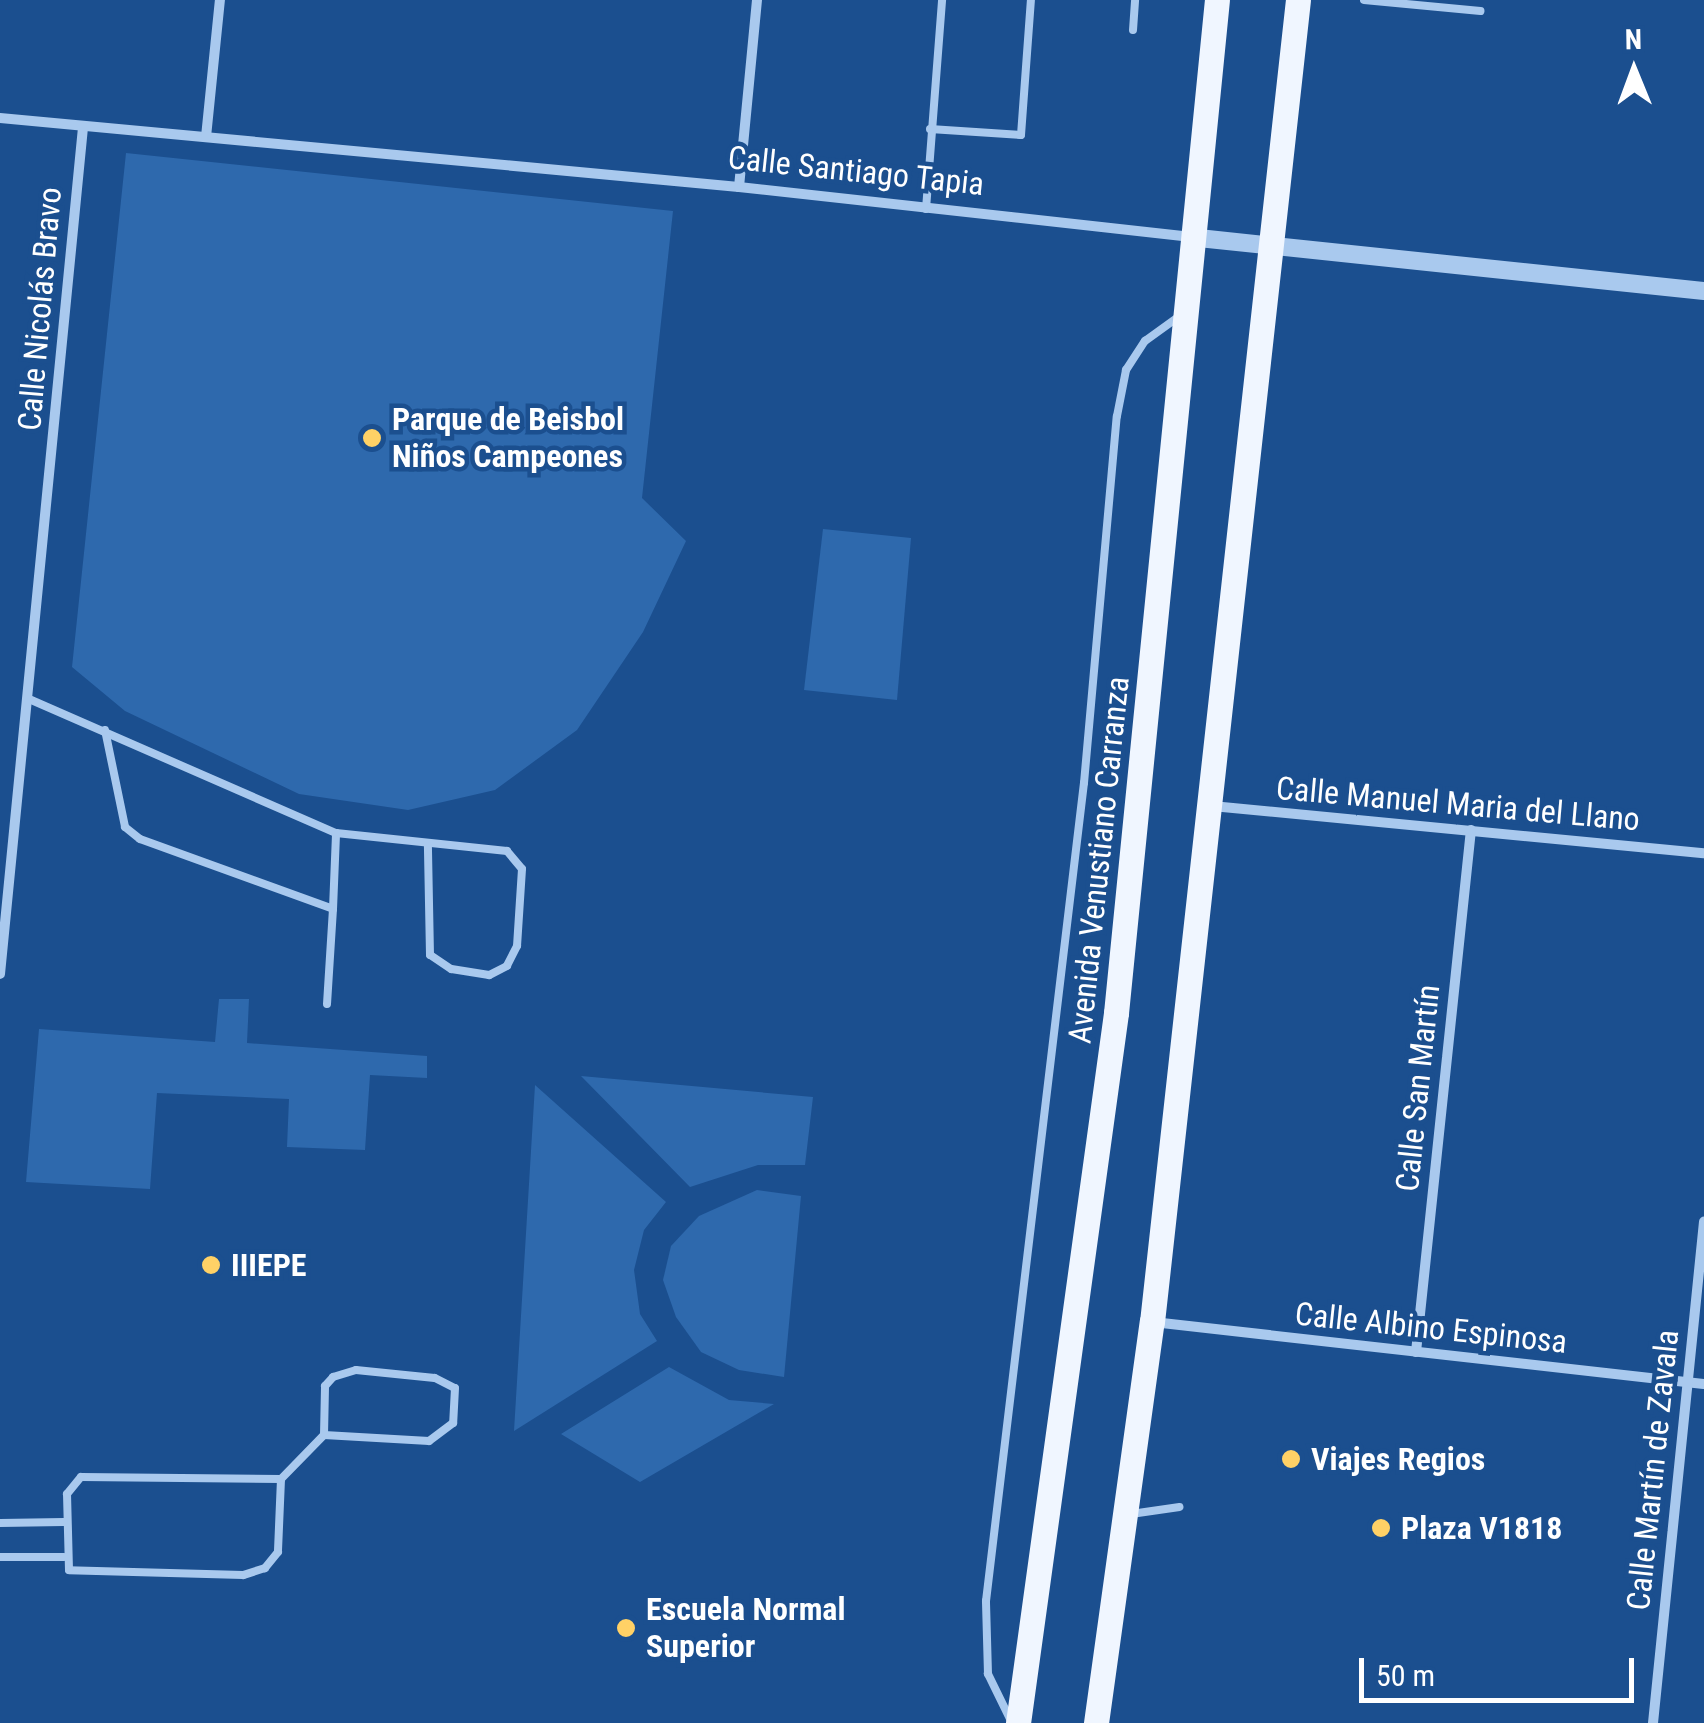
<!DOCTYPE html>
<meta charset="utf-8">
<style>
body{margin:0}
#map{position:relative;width:1704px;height:1723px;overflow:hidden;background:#1b4f8f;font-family:"Roboto Condensed",sans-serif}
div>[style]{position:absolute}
.green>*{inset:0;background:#2e69ad}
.service>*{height:8px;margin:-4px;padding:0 4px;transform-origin:4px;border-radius:4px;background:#a9c9ee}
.minor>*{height:10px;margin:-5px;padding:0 5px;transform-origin:5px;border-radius:5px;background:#a9c9ee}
.tertiary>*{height:18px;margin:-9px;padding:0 9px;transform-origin:9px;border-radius:9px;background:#a9c9ee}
.primary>*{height:25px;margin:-12.5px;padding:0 12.5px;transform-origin:12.5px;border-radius:12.5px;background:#f0f6ff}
.dots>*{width:28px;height:28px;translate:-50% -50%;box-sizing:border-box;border:5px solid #1b4f8f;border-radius:50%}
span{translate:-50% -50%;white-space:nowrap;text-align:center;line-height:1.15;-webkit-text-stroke:9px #1b4f8f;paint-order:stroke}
.street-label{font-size:32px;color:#fff}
.poi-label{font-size:32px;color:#fff;font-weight:700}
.left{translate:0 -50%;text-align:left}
.north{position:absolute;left:1584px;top:20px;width:100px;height:100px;-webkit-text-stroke:8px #1b4f8f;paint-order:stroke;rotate:359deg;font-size:28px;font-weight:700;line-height:40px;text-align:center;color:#fff}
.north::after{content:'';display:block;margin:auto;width:35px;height:45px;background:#fff;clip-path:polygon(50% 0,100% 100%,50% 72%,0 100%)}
.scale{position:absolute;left:1359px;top:1658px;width:275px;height:45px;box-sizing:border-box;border:5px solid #fff;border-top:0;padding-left:12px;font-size:30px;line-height:35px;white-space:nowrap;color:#fff;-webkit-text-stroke:8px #1b4f8f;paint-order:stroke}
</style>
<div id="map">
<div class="green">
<i style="clip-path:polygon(126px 153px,673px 211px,642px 498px,686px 541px,643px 632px,577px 730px,495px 790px,408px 810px,299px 794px,125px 711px,72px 667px)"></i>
<i style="clip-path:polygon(823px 529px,911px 538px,897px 700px,804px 690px)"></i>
<i style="clip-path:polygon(219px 999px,249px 999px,247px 1043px,427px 1056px,427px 1078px,370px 1075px,365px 1150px,287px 1147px,289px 1099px,157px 1093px,150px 1189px,26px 1182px,39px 1029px,215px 1042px)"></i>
<i style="clip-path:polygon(581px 1076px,813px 1097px,805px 1165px,758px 1165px,690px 1187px)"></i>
<i style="clip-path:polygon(535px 1085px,666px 1202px,644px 1230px,634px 1270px,640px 1314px,657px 1341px,514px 1431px)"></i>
<i style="clip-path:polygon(757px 1190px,801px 1196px,784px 1377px,739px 1370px,701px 1352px,676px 1317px,663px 1280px,671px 1246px,699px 1216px)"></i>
<i style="clip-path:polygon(669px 1367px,729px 1400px,774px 1404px,640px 1482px,561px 1434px)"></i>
</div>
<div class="service">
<i style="left:1364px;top:0;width:117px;rotate:5.4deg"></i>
<i style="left:1133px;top:30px;width:30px;rotate:-86deg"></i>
<i style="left:930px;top:129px;width:91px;rotate:3.8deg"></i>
<i style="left:1021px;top:135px;width:135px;rotate:-85.8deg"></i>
<i style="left:926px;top:209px;width:210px;rotate:-85.6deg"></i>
<i style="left:29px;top:699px;width:335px;rotate:23.6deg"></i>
<i style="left:336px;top:833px;width:172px;rotate:6deg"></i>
<i style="left:507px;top:851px;width:23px;rotate:50deg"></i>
<i style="left:522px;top:869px;width:77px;rotate:93.7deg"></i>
<i style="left:517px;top:946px;width:22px;rotate:117deg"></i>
<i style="left:507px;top:966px;width:20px;rotate:153deg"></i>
<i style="left:489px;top:975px;width:38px;rotate:-171deg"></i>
<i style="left:451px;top:969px;width:25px;rotate:-146deg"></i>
<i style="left:430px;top:955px;width:109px;rotate:-91.1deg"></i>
<i style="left:105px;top:730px;width:99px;rotate:78.3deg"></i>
<i style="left:125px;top:827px;width:19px;rotate:39deg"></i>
<i style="left:140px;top:839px;width:205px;rotate:19.9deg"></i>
<i style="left:333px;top:909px;width:76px;rotate:-87.7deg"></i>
<i style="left:327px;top:1004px;width:95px;rotate:-86.4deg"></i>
<i style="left:81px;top:1477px;width:200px;rotate:0.6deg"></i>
<i style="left:281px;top:1479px;width:73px;rotate:92.4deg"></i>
<i style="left:278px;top:1552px;width:21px;rotate:129deg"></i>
<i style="left:265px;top:1568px;width:23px;rotate:162deg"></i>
<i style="left:243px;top:1575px;width:174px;rotate:-178.4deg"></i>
<i style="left:69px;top:1570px;width:76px;rotate:-91.5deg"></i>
<i style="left:67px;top:1494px;width:22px;rotate:-51deg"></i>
<i style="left:281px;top:1479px;width:62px;rotate:-45.7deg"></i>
<i style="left:324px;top:1435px;width:49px;rotate:-88.8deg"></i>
<i style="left:325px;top:1386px;width:12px;rotate:-48deg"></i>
<i style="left:333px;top:1377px;width:24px;rotate:-17deg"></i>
<i style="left:356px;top:1370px;width:79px;rotate:5.8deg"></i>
<i style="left:435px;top:1378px;width:22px;rotate:27deg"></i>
<i style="left:455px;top:1388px;width:35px;rotate:93deg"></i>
<i style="left:453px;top:1423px;width:30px;rotate:143deg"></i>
<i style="left:429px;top:1441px;width:105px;rotate:-176.7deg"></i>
<i style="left:1131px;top:1514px;width:49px;rotate:-8.3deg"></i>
<i style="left:0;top:1523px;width:64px;rotate:-0.9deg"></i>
<i style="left:0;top:1557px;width:64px"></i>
<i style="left:1012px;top:1723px;width:55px;rotate:-116.1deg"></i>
<i style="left:988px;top:1674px;width:73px;rotate:-91.6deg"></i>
<i style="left:986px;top:1601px;width:824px;rotate:-83.17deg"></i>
<i style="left:1084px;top:783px;width:368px;rotate:-84.9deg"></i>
<i style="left:1117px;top:416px;width:47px;rotate:-78.9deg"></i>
<i style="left:1126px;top:370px;width:35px;rotate:-57deg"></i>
<i style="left:1145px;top:341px;width:44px;rotate:-35.8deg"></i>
</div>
<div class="minor">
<i style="left:0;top:118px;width:742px;rotate:5.33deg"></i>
<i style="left:739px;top:187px;width:453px;rotate:6.3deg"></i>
<i style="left:206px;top:137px;width:138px;rotate:-84.2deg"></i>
<i style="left:739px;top:187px;width:188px;rotate:-84.5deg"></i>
<i style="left:1212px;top:806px;width:494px;rotate:5.5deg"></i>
<i style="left:0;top:974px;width:851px;rotate:-84.4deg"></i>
<i style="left:1153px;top:1322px;width:554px;rotate:6.42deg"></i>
<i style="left:1416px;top:1352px;width:525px;rotate:-83.99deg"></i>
<i style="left:1653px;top:1723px;width:504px;rotate:-84.19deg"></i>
</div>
<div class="tertiary">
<i style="left:1189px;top:237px;width:518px;rotate:5.99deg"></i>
</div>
<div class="primary">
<i style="left:1018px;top:1723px;width:717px;rotate:-82.14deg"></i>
<i style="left:1116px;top:1013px;width:1018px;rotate:-84.31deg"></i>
<i style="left:1096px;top:1723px;width:405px;rotate:-82.1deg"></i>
<i style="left:1152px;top:1322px;width:1330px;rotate:-83.7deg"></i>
</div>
<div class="dots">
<i style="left:372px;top:438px;background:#ffd166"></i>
<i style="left:211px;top:1265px;background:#ffd166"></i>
<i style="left:1291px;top:1459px;background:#ffd166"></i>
<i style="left:1381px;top:1528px;background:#ffd166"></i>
<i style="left:626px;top:1628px;background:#ffd166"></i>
</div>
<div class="street-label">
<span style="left:856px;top:171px;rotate:6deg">Calle Santiago Tapia</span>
<span style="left:40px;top:309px;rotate:-85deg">Calle Nicolás Bravo</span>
<span style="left:1458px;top:804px;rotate:5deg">Calle Manuel Maria del Llano</span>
<span style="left:1099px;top:860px;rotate:-84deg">Avenida Venustiano Carranza</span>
<span style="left:1418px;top:1088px;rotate:-84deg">Calle San Martín</span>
<span style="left:1431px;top:1328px;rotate:6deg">Calle Albino Espinosa</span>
<span style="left:1653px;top:1470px;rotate:-84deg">Calle Martín de Zavala</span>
</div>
<div class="poi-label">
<span class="left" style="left:392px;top:438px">Parque de Beisbol<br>Niños Campeones</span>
<span class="left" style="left:231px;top:1265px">IIIEPE</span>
<span class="left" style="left:1311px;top:1459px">Viajes Regios</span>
<span class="left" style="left:1401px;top:1528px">Plaza V1818</span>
<span class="left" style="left:646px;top:1628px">Escuela Normal<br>Superior</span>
</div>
<div class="north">N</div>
<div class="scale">50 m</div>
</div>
